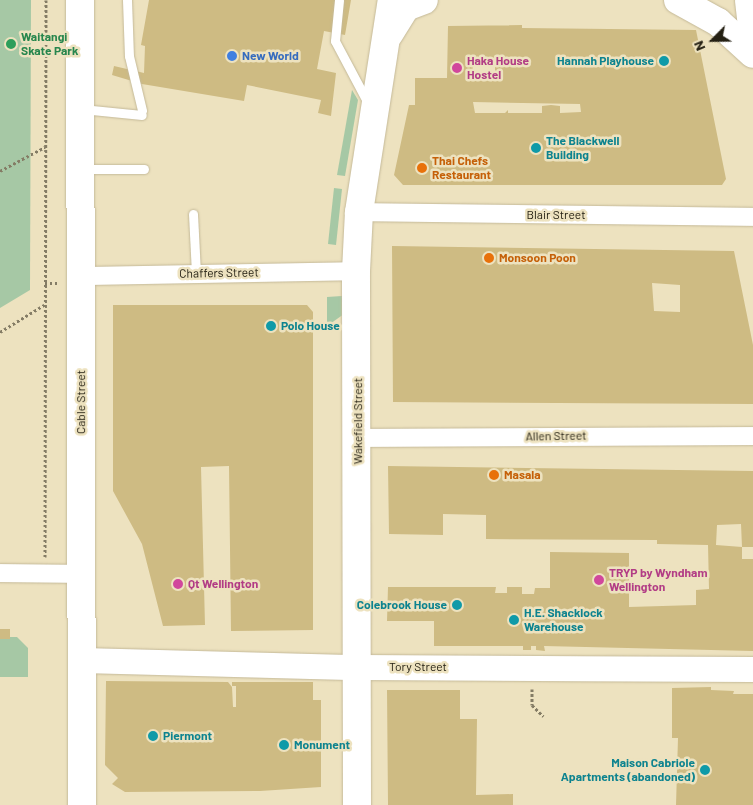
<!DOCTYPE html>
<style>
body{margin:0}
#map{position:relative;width:753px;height:805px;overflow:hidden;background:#ede2bf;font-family:Barlow,sans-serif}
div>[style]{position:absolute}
.green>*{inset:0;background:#a6c8a5}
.building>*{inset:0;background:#cebb83}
.path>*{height:3px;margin-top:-1.5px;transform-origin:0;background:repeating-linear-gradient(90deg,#847c65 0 2.5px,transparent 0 5px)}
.roads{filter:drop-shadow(0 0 1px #c4b998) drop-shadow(0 0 1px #c4b998)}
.lane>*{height:9px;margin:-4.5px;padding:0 4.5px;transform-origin:4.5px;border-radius:4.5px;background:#fff}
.street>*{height:18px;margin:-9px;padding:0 9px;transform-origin:9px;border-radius:9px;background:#fff}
.secondary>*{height:25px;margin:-12.5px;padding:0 12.5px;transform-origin:12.5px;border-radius:12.5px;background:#fff}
.primary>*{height:28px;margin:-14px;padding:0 14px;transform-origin:14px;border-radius:14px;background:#fff}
.dots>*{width:14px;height:14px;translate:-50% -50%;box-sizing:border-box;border:2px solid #ede2bf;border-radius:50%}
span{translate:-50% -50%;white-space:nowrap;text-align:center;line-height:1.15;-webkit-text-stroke:5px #ede2bf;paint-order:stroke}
.leisure-label{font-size:12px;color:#27864d;font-weight:700}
.left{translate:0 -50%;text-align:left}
.shop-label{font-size:12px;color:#366cbe;font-weight:700}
.hotel-label{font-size:12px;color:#b23c85;font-weight:700}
.culture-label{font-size:12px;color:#0d838f;font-weight:700}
.right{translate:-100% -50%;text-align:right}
.food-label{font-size:12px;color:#c56008;font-weight:700}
.street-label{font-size:12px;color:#242013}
.north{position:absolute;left:688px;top:15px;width:50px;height:50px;-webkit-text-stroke:4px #ede2bf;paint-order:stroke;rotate:247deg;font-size:14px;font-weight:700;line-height:20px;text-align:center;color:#242013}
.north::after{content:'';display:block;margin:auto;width:18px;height:22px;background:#242013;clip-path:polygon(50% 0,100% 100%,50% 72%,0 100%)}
</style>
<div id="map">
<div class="green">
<i style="clip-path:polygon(0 0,31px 0,30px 290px,0 308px)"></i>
<i style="clip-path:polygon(352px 90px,358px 100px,345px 176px,337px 175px)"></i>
<i style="clip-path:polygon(334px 188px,342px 189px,336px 245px,328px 244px)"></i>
<i style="clip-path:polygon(342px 296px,344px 314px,327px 326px,327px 297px)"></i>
<i style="clip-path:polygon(0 637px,17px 637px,28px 648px,28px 677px,0 677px)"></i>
</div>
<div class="building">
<i style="clip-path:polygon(149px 0,351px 0,345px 35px,324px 31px,317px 69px,336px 73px,331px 116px,318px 113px,321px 100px,247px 85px,244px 101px,142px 84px,112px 75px,114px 66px,144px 73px,145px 46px,141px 45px)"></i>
<i style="clip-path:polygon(evenodd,522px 25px,522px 28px,696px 30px,726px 179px,722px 185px,403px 185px,394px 175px,409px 105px,415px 105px,415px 78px,447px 78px,448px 26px,522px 25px,473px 57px,495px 58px,495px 79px,473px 79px,473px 57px,522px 25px,473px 102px,580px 104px,581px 112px,560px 113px,560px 106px,551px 105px,542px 106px,542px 113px,508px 113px,508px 110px,505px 113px,475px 113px,473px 102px)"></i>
<i style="clip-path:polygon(evenodd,392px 246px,734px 251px,753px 345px,753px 404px,393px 402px,392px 246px,652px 283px,680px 285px,680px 312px,654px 311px,652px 283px)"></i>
<i style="clip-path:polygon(113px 305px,307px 305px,313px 312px,313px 630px,231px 631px,229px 466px,201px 467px,205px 625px,163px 626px,142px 544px,113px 491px)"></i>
<i style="clip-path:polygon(evenodd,388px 466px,753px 471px,753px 547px,742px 547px,742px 559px,753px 559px,753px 651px,544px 646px,545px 651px,536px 650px,536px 646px,531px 646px,531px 650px,523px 650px,523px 646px,434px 646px,434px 621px,387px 621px,388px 587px,496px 587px,495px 593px,507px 593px,507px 587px,522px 587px,522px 594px,534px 594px,535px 588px,550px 588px,550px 552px,629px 553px,629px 607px,696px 605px,696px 590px,709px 589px,708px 545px,657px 544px,657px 540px,486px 539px,486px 515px,443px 514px,443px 535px,389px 534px,388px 466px,741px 524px,742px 547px,716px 545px,717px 525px,741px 524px)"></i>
<i style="clip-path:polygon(0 629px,10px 629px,10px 639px,0 639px)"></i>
<i style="clip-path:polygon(106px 681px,228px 682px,232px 687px,233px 707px,236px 707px,236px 686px,232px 686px,232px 682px,313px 682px,313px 700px,321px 700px,321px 787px,260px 791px,125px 792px,112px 784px,118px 778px,105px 765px)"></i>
<i style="clip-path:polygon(711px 687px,711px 690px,734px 691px,733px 694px,753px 694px,753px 805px,676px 805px,678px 738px,672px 738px,672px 688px)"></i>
<i style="clip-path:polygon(387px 690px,460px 690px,460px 719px,477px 719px,476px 795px,513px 794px,513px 805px,388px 805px)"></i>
</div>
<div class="path">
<i style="left:0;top:171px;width:51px;rotate:-28.1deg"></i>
<i style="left:45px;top:283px;width:12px"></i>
<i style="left:0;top:332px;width:52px;rotate:-31.5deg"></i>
<i style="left:45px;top:557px;width:557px;rotate:-89.9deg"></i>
<i style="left:532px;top:689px;width:16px;rotate:90deg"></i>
<i style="left:532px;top:705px;width:16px;rotate:45deg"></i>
</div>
<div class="roads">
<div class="lane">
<i style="left:127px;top:0;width:56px;rotate:88deg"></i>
<i style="left:129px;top:56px;width:56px;rotate:76.5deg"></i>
<i style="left:339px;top:0;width:41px;rotate:95.6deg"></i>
<i style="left:335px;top:41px;width:72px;rotate:62deg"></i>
<i style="left:82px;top:109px;width:60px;rotate:5.7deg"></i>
<i style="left:83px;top:169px;width:61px"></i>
<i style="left:193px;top:214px;width:59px;rotate:87.1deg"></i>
</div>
<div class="street">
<i style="left:359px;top:212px;width:394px;rotate:0.7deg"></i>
<i style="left:83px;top:276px;width:273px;rotate:-1deg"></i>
<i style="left:358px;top:438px;width:395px;rotate:-0.3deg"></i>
<i style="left:0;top:573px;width:82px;rotate:0.7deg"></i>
</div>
<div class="secondary">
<i style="left:747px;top:0;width:53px;rotate:83.5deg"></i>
<i style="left:82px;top:660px;width:276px;rotate:1.5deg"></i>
<i style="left:358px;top:667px;width:395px;rotate:0.3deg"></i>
</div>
<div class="primary">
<i style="left:80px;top:0;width:805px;rotate:89.86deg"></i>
<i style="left:678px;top:0;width:46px;rotate:28.8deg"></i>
<i style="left:718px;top:22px;width:47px;rotate:42.4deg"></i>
<i style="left:389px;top:34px;width:32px;rotate:-58deg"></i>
<i style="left:406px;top:7px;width:19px;rotate:-21deg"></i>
<i style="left:357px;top:805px;width:534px;rotate:-90.11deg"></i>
<i style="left:356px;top:271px;width:59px;rotate:-87.1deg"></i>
<i style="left:359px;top:212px;width:215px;rotate:-81.2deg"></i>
</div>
</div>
<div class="dots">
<i style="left:11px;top:44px;background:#2e9e5b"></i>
<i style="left:232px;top:56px;background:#3f7fe0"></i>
<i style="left:664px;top:61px;background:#0f9aa8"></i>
<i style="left:457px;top:68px;background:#d1479c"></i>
<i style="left:536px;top:148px;background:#0f9aa8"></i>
<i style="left:422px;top:168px;background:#e8710a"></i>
<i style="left:489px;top:258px;background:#e8710a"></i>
<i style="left:271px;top:326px;background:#0f9aa8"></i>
<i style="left:494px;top:475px;background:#e8710a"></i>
<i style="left:599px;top:580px;background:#d1479c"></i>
<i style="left:178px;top:584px;background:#d1479c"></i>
<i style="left:457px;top:605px;background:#0f9aa8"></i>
<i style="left:514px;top:620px;background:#0f9aa8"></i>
<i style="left:153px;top:736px;background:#0f9aa8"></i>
<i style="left:284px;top:745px;background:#0f9aa8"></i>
<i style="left:705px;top:770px;background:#0f9aa8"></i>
</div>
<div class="leisure-label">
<span class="left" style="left:21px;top:44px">Waitangi<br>Skate Park</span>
</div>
<div class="shop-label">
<span class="left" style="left:242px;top:56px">New World</span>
</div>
<div class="hotel-label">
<span class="left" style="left:467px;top:68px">Haka House<br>Hostel</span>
<span class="left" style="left:609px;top:580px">TRYP by Wyndham<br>Wellington</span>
<span class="left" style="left:188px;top:584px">Qt Wellington</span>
</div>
<div class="culture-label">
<span class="right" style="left:654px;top:61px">Hannah Playhouse</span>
<span class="left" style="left:546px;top:148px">The Blackwell<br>Building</span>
<span class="left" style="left:281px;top:326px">Polo House</span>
<span class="right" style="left:447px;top:605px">Colebrook House</span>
<span class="left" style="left:524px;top:620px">H.E. Shacklock<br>Warehouse</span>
<span class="left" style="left:163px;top:736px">Piermont</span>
<span class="left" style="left:294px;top:745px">Monument</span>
<span class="right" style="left:695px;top:770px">Maison Cabriole<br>Apartments (abandoned)</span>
</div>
<div class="food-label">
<span class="left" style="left:432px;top:168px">Thai Chefs<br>Restaurant</span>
<span class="left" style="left:499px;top:258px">Monsoon Poon</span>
<span class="left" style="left:504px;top:475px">Masala</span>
</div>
<div class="street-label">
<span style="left:556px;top:215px">Blair Street</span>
<span style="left:219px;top:273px;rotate:-1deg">Chaffers Street</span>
<span style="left:81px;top:402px;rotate:-90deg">Cable Street</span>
<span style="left:358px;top:421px;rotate:-90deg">Wakefield Street</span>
<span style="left:556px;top:436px;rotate:-1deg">Allen Street</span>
<span style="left:418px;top:667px">Tory Street</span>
</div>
<div class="north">N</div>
</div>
